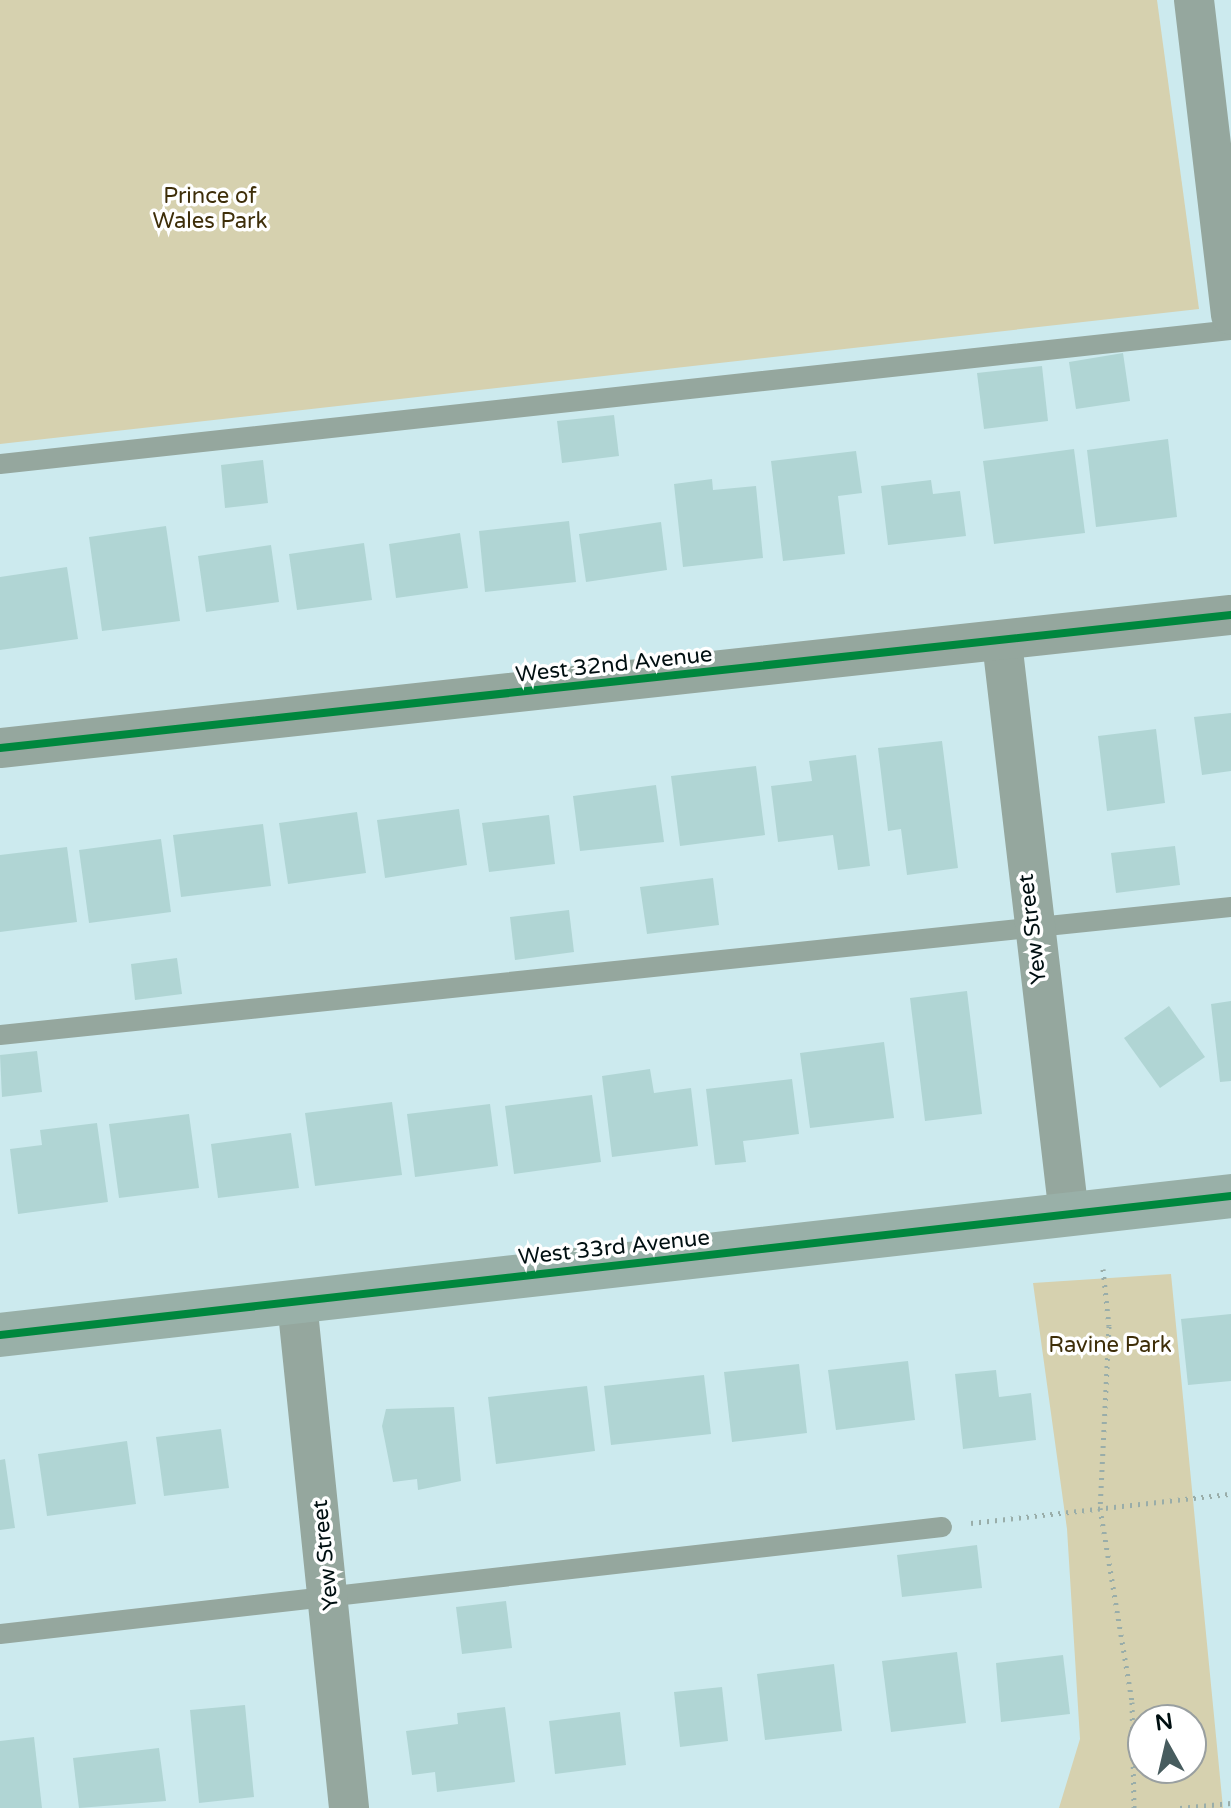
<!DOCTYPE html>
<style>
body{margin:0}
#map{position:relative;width:1231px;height:1808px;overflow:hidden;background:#cceaee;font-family:"Varela Round",sans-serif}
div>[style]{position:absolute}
.green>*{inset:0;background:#d6d1af}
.building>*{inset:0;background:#b0d5d4}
.path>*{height:5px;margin-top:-2.5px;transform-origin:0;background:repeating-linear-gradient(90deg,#99ada9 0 2px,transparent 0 8px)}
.lane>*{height:20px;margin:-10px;padding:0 10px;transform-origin:10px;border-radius:10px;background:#95a79e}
.street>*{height:40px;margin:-20px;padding:0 20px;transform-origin:20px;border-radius:20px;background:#95a79e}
.secondary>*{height:44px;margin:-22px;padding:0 22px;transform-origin:22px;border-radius:22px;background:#99b0a8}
.cycleway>*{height:8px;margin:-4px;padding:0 4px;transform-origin:4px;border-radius:4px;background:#00873e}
span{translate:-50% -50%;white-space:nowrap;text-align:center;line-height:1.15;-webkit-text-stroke:7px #fff;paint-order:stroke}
.park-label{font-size:22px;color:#3e2e09}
.street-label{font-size:22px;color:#000f11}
.north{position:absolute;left:1127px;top:1704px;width:80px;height:80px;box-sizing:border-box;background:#fff;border:2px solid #999fa0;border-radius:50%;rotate:352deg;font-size:22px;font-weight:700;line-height:32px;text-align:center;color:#000f11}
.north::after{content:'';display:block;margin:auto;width:28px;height:36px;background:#475c5e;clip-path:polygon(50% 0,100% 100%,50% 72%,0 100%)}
</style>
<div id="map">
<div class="green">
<i style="clip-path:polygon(0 0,1157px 0,1199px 309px,0 444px)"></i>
<i style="clip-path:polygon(evenodd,1171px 1274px,1223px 1808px,1059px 1808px,1080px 1739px,1067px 1529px,1033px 1283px,1171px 1274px,1143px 1720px,1191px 1720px,1191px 1768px,1143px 1768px,1143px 1720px)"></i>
</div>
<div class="building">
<i style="clip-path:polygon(1123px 353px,1130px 401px,1076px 409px,1069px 362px)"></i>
<i style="clip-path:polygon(1042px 366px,1048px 421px,984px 429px,977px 373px)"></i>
<i style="clip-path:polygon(614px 415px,619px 456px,562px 463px,557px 421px)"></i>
<i style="clip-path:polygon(1168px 439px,1177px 517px,1096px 527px,1087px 450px)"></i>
<i style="clip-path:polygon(1074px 449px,1085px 533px,994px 544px,983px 461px)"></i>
<i style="clip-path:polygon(856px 451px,862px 493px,838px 496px,845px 554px,783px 561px,771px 461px)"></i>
<i style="clip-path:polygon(263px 460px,268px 503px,225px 508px,221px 465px)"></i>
<i style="clip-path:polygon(712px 479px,713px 490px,756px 486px,763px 558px,683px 567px,674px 484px)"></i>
<i style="clip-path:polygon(931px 480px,933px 494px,960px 491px,966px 536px,888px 545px,881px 486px)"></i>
<i style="clip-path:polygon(569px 521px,576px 582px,485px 592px,479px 531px)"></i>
<i style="clip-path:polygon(661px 522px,667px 570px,586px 582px,579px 534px)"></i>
<i style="clip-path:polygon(166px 526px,180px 621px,102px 631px,89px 537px)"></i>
<i style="clip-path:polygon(460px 533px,468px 588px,396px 598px,389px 544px)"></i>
<i style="clip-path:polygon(364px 543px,372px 600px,297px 610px,289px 554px)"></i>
<i style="clip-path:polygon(271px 545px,279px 602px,206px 612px,198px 556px)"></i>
<i style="clip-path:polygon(67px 567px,78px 639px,0 650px,0 577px)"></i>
<i style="clip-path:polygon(1231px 713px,1231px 771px,1202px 775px,1194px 717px)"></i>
<i style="clip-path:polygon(1156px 729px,1165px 803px,1107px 811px,1098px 736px)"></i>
<i style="clip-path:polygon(942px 741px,958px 868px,907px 875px,901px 829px,888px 831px,878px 748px)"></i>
<i style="clip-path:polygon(856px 755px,870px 866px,838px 870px,833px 835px,778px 842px,771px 786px,812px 781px,809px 761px)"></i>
<i style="clip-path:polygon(756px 766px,765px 835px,680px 846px,671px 776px)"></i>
<i style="clip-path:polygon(656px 785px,664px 842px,580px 851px,573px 796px)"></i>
<i style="clip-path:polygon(459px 809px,467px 865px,385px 878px,377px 820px)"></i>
<i style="clip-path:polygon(357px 812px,366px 873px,288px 884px,279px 823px)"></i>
<i style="clip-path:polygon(549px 815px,555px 864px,489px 872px,482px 823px)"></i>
<i style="clip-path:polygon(263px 824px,271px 886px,181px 897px,173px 835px)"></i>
<i style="clip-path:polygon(161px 839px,171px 912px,89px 923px,79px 850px)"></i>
<i style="clip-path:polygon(1175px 846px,1180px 885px,1116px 893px,1111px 853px)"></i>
<i style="clip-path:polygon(67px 847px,77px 922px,0 932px,0 855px)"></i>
<i style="clip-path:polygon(713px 878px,719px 925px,647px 934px,640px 887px)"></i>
<i style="clip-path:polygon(569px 910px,574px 952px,515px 960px,510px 917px)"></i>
<i style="clip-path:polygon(177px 958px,182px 994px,135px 1000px,131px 964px)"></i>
<i style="clip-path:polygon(967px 991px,982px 1114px,925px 1121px,910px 998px)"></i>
<i style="clip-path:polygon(1231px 1001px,1231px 1081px,1220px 1082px,1211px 1004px)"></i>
<i style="clip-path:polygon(1169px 1006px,1205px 1057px,1160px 1088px,1124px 1038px)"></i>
<i style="clip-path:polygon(884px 1042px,894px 1118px,810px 1128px,800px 1053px)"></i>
<i style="clip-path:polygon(37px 1051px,42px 1092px,2px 1097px,0 1055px)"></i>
<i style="clip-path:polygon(650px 1069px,654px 1093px,691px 1088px,698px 1146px,612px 1157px,602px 1076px)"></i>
<i style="clip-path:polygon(792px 1079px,799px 1134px,743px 1141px,746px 1162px,715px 1165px,706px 1089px)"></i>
<i style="clip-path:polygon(592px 1095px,601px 1162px,514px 1174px,505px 1106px)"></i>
<i style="clip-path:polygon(392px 1102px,402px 1175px,315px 1186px,305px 1113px)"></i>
<i style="clip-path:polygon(490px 1104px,498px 1166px,415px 1177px,407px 1114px)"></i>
<i style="clip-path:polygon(189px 1114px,199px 1188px,119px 1198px,109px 1124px)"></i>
<i style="clip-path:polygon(97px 1123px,108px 1202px,18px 1214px,10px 1149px,42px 1145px,40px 1130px)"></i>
<i style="clip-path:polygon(291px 1133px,299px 1188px,218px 1198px,211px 1144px)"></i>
<i style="clip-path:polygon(1231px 1314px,1231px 1381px,1188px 1385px,1181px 1319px)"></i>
<i style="clip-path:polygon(908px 1361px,915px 1420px,836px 1430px,828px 1370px)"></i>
<i style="clip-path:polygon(799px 1364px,807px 1433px,732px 1442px,724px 1372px)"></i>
<i style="clip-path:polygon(996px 1370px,999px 1397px,1031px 1393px,1036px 1440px,963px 1449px,955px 1374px)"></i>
<i style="clip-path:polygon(704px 1375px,711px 1434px,611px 1445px,604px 1386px)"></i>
<i style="clip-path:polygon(587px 1386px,595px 1451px,496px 1464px,488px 1397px)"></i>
<i style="clip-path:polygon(454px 1407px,461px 1481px,418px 1490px,417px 1479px,393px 1482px,382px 1426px,386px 1409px)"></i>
<i style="clip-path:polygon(221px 1429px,229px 1488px,164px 1496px,156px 1437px)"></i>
<i style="clip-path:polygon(127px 1441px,136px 1504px,47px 1516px,38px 1454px)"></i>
<i style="clip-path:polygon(5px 1459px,15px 1528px,0 1530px,0 1460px)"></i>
<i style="clip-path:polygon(977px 1545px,982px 1588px,902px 1597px,897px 1555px)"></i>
<i style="clip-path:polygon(506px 1601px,512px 1648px,462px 1654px,456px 1607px)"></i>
<i style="clip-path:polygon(957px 1652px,966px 1723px,891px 1732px,882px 1661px)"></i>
<i style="clip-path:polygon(1063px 1655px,1070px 1714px,1001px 1722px,996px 1663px)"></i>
<i style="clip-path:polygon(834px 1664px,842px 1731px,765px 1740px,757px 1674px)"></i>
<i style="clip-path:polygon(722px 1687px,728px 1741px,680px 1747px,674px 1692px)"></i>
<i style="clip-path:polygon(245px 1705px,254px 1797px,199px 1803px,190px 1710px)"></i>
<i style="clip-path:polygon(505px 1707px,515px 1782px,437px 1792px,435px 1772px,412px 1775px,406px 1731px,458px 1724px,457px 1713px)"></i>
<i style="clip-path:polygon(620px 1712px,626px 1765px,555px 1774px,549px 1721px)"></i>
<i style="clip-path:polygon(34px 1737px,42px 1808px,0 1808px,0 1741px)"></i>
<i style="clip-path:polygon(159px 1748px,166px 1801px,79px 1808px,73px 1758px)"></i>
</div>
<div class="path">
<i style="left:1103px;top:1269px;width:57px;rotate:84deg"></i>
<i style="left:1109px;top:1326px;width:182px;rotate:92.8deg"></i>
<i style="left:1100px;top:1508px;width:197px;rotate:80.6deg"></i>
<i style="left:1132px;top:1702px;width:106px;rotate:88.9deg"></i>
<i style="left:971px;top:1523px;width:262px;rotate:-6.4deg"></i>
<i style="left:1180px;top:1808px;width:51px;rotate:-5.6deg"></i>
</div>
<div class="lane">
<i style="left:0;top:464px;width:1238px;rotate:-6.21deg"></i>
<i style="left:0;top:1035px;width:1238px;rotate:-5.94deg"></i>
<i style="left:0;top:1634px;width:948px;rotate:-6.48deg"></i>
</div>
<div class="street">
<i style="left:1194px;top:0;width:317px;rotate:83.3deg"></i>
<i style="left:1002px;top:642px;width:577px;rotate:83.33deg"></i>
<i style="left:0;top:748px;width:1238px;rotate:-6.17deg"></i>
<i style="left:297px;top:1302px;width:509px;rotate:84.13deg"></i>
</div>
<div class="secondary">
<i style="left:0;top:1335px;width:1239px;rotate:-6.44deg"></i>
</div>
<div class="cycleway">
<i style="left:0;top:748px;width:1238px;rotate:-6.17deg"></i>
<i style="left:0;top:1335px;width:1239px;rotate:-6.44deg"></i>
</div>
<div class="park-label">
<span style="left:210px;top:209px">Prince of<br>Wales Park</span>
<span style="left:1110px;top:1346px">Ravine Park</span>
</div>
<div class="street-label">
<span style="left:614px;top:665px;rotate:-6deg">West 32nd Avenue</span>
<span style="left:1033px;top:929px;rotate:-97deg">Yew Street</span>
<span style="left:614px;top:1248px;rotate:-6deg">West 33rd Avenue</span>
<span style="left:326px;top:1555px;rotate:-96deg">Yew Street</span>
</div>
<div class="north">N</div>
</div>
